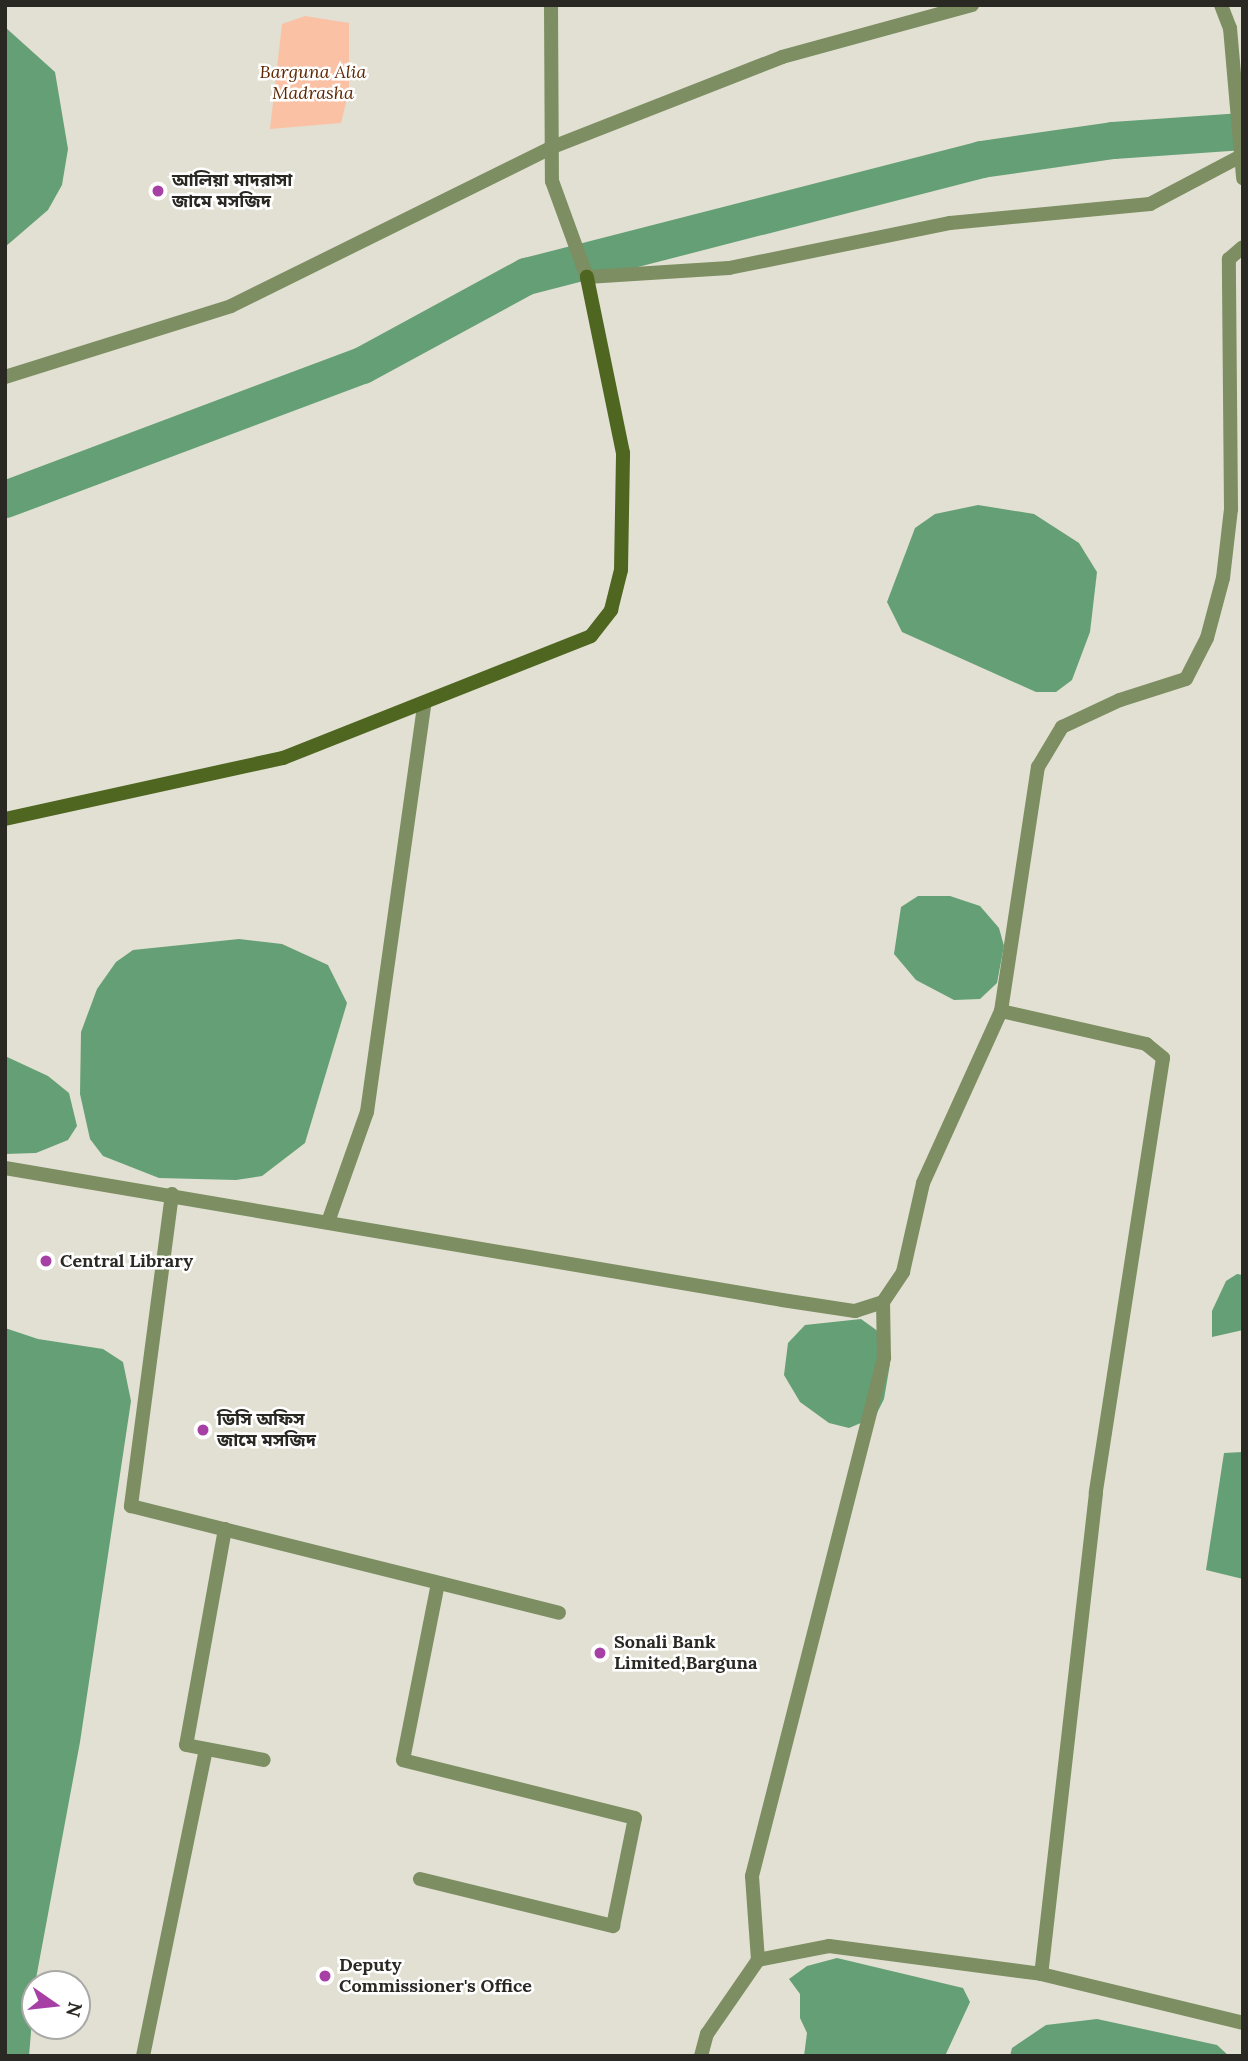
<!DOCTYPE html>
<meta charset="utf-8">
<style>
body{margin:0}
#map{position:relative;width:1248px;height:2061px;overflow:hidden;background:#e2e0d2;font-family:Lora,"Noto Sans Bengali",serif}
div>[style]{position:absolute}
.green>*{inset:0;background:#fac1a5}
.water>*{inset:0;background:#659f76}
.canal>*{height:37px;margin:-18.5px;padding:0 18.5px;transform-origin:18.5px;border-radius:18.5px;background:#659f76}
.lane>*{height:14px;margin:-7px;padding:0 7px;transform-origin:7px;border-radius:7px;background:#7c8e62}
.street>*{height:14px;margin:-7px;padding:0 7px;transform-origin:7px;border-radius:7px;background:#7c8e62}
.secondary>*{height:14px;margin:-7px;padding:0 7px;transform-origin:7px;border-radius:7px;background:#4e6620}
.dots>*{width:19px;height:19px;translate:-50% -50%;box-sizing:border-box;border:4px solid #fff;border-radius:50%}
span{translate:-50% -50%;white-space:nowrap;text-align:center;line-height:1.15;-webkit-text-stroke:5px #fff;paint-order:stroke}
.park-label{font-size:18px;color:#602702;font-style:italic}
.poi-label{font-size:18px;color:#292823;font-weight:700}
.left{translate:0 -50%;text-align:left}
.frame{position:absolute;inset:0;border:7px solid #292823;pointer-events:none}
.north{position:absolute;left:21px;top:1970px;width:70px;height:70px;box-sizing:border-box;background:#fff;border:2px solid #a9a9a7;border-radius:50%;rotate:104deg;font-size:19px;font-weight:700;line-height:28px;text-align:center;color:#292823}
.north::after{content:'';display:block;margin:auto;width:24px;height:32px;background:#a640a4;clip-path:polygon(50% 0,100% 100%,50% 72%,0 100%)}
</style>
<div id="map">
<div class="green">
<i style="clip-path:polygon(305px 16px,349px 23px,349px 91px,341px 123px,270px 129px,282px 24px)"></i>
</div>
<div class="water">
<i style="clip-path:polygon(5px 27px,55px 72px,68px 149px,62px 185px,48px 210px,5px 247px)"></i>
<i style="clip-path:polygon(978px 505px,1034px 514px,1079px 543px,1097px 572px,1090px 632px,1072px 680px,1056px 692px,1036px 692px,902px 632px,887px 602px,915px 528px,935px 514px)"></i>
<i style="clip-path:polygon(918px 896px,950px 896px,980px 906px,999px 928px,1004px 946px,997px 983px,980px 999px,954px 1000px,916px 980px,894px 954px,901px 907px)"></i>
<i style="clip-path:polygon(239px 939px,282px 944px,328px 965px,347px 1003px,305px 1143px,262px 1176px,236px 1180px,159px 1178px,103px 1156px,90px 1139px,80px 1094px,81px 1032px,97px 989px,116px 962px,133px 950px)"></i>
<i style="clip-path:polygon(5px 1056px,48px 1076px,69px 1093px,77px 1126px,68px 1140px,36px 1153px,5px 1154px)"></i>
<i style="clip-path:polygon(1237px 1274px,1243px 1275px,1243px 1330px,1212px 1337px,1212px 1311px,1226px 1281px)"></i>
<i style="clip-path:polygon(861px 1319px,886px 1337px,890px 1364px,884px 1399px,875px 1417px,849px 1428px,829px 1423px,800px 1402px,784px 1375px,788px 1343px,805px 1325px)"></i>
<i style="clip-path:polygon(5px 1328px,38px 1339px,103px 1349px,123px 1362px,131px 1401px,80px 1742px,35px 1984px,29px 2056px,5px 2056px)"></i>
<i style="clip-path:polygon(1243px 1452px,1243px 1579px,1206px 1570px,1224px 1453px)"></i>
<i style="clip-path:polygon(837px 1958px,963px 1988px,970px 2002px,945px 2056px,804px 2056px,807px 2033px,800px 2018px,800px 1994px,789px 1979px,807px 1966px)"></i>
<i style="clip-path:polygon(1097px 2019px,1217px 2045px,1229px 2056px,1010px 2056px,1012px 2048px,1046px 2025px)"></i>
</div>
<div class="canal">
<i style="left:5px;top:499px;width:381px;rotate:-20.6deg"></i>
<i style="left:362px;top:365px;width:187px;rotate:-28.5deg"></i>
<i style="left:526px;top:276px;width:470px;rotate:-14.4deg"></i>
<i style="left:981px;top:159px;width:133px;rotate:-8.2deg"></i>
<i style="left:1113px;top:140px;width:130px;rotate:-4deg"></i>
</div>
<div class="lane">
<i style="left:172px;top:1194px;width:315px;rotate:97.5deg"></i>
<i style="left:131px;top:1506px;width:441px;rotate:14deg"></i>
<i style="left:225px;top:1529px;width:219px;rotate:100.2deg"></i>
<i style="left:186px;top:1745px;width:79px;rotate:10.9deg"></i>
<i style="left:420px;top:1879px;width:199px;rotate:13.7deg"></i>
<i style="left:613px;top:1926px;width:110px;rotate:-78.5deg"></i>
<i style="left:635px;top:1818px;width:239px;rotate:-166deg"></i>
<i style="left:403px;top:1760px;width:180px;rotate:-78.8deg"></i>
<i style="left:143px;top:2056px;width:313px;rotate:-78.4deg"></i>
</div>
<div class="street">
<i style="left:551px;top:5px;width:176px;rotate:89.7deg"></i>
<i style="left:552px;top:181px;width:102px;rotate:70deg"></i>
<i style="left:587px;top:277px;width:142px;rotate:-3.6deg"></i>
<i style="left:729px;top:268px;width:226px;rotate:-11.5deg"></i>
<i style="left:950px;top:223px;width:201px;rotate:-5.4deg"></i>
<i style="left:1150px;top:204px;width:101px;rotate:-27.8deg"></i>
<i style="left:1221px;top:5px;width:25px;rotate:69deg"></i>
<i style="left:1230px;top:28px;width:151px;rotate:85deg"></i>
<i style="left:5px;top:377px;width:237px;rotate:-17.4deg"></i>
<i style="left:231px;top:306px;width:356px;rotate:-26.3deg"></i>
<i style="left:550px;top:148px;width:249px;rotate:-21.4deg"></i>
<i style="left:782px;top:57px;width:197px;rotate:-15.3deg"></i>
<i style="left:1001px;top:1011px;width:149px;rotate:12.8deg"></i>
<i style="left:1146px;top:1044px;width:22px;rotate:39deg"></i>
<i style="left:1163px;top:1058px;width:440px;rotate:98.8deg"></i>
<i style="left:1096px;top:1493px;width:484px;rotate:96.5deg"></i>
<i style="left:5px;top:1168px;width:788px;rotate:9.64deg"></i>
<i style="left:782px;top:1300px;width:74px;rotate:8.6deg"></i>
<i style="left:855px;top:1311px;width:29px;rotate:-18deg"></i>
<i style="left:883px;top:1302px;width:36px;rotate:-56deg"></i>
<i style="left:903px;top:1272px;width:91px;rotate:-77.3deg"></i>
<i style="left:923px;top:1183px;width:189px;rotate:-65.6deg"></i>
<i style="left:1001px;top:1011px;width:247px;rotate:-81.4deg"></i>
<i style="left:1038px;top:767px;width:47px;rotate:-59deg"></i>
<i style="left:1062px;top:727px;width:64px;rotate:-25deg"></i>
<i style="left:1120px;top:700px;width:69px;rotate:-17.7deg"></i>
<i style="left:1186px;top:679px;width:46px;rotate:-62.9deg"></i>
<i style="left:1207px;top:638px;width:62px;rotate:-75.1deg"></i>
<i style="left:1223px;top:578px;width:69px;rotate:-83.4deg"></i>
<i style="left:1231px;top:509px;width:250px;rotate:-90.5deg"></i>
<i style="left:1229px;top:259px;width:18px;rotate:-41deg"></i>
<i style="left:328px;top:1222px;width:117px;rotate:-70.5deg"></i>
<i style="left:367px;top:1112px;width:412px;rotate:-82deg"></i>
<i style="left:758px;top:1960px;width:84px;rotate:-94.1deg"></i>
<i style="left:752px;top:1876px;width:535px;rotate:-75.7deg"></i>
<i style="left:884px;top:1358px;width:56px;rotate:-91deg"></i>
<i style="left:701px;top:2056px;width:23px;rotate:-75deg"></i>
<i style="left:707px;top:2034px;width:90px;rotate:-55.4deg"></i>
<i style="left:758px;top:1960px;width:72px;rotate:-11.2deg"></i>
<i style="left:829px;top:1946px;width:214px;rotate:7.5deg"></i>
<i style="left:1041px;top:1974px;width:208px;rotate:13.6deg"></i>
</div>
<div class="secondary">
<i style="left:5px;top:819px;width:285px;rotate:-12.4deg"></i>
<i style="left:283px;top:758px;width:331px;rotate:-21.6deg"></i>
<i style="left:591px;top:636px;width:33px;rotate:-52deg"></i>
<i style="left:611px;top:610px;width:41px;rotate:-76deg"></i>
<i style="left:621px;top:570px;width:117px;rotate:-89deg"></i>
<i style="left:623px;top:453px;width:180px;rotate:-101.6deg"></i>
</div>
<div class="dots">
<i style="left:158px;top:191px;background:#a640a4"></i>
<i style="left:46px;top:1261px;background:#a640a4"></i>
<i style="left:203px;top:1430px;background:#a640a4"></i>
<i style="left:600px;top:1653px;background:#a640a4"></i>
<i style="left:325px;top:1976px;background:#a640a4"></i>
</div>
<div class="park-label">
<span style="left:313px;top:83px">Barguna Alia<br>Madrasha</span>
</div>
<div class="poi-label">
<span class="left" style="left:172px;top:191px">আলিয়া মাদরাসা<br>জামে মসজিদ</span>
<span class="left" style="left:60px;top:1261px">Central Library</span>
<span class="left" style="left:217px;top:1430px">ডিসি অফিস<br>জামে মসজিদ</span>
<span class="left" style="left:614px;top:1653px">Sonali Bank<br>Limited,Barguna</span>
<span class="left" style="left:339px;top:1976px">Deputy<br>Commissioner's Office</span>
</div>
<div class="frame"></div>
<div class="north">N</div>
</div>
